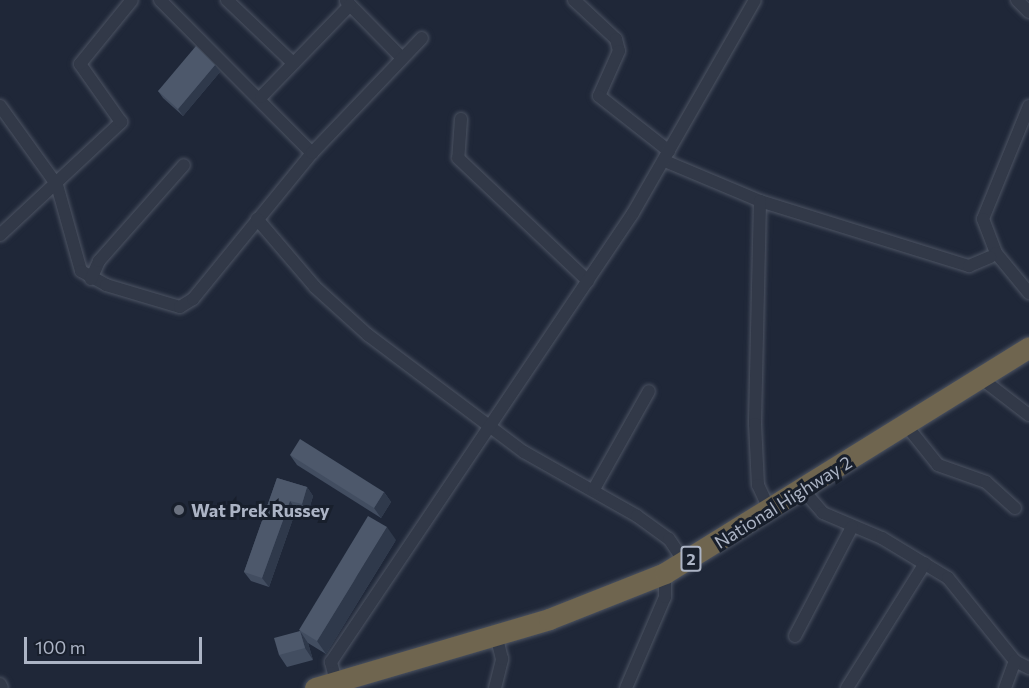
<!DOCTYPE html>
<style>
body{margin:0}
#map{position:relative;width:1029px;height:688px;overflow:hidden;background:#1f2738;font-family:Commissioner,sans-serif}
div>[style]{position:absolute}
.roads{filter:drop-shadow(0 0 2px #4d5463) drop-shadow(0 0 2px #4d5463)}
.street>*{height:12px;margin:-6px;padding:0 6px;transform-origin:6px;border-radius:6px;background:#323948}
.highway>*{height:21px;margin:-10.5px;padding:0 10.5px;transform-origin:10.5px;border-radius:10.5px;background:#6f654f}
.wall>*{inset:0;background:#424d60}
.shaded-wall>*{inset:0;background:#2f394b}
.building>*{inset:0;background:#4d586b}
.dots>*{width:16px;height:16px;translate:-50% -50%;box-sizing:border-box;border:3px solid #181f2c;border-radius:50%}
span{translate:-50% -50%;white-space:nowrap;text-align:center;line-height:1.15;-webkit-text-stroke:6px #181f2c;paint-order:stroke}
.shield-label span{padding:2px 4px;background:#181f2c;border:2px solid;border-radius:4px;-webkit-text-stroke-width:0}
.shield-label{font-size:16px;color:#acb4c5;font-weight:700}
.street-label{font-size:18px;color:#acb4c5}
.poi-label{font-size:18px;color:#acb4c5;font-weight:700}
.left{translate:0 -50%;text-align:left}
.scale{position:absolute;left:24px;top:637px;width:178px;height:27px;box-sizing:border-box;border:3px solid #acb4c5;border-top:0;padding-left:8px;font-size:18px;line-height:21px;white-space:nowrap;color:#acb4c5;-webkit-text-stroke:4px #181f2c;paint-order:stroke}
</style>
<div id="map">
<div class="roads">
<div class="street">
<i style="left:160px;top:0;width:216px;rotate:45.2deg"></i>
<i style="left:227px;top:0;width:91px;rotate:43.7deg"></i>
<i style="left:574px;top:0;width:57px;rotate:42.9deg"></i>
<i style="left:616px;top:39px;width:12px;rotate:76deg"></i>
<i style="left:619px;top:51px;width:49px;rotate:114deg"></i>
<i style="left:599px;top:96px;width:89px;rotate:38.2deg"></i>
<i style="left:1017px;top:0;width:17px;rotate:45deg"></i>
<i style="left:346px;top:1px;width:80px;rotate:45.5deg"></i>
<i style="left:261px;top:97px;width:128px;rotate:-45.9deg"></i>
<i style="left:0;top:106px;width:97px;rotate:54.2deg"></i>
<i style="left:57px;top:185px;width:89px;rotate:74.4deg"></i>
<i style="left:81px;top:271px;width:29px;rotate:29deg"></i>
<i style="left:106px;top:285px;width:77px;rotate:16.6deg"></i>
<i style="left:180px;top:307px;width:15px;rotate:-32deg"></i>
<i style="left:193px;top:299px;width:188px;rotate:-50.8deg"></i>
<i style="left:312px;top:153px;width:159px;rotate:-46.3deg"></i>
<i style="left:1029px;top:106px;width:122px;rotate:112.2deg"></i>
<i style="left:983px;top:219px;width:36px;rotate:69deg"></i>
<i style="left:996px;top:253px;width:52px;rotate:50.5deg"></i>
<i style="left:461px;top:119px;width:39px;rotate:94deg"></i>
<i style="left:458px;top:158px;width:179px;rotate:43.4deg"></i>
<i style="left:665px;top:161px;width:103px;rotate:22.8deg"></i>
<i style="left:760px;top:201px;width:219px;rotate:17.3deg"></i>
<i style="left:969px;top:266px;width:23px;rotate:-23deg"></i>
<i style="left:760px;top:201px;width:223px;rotate:91.3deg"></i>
<i style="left:755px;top:424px;width:61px;rotate:87.2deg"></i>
<i style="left:758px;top:485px;width:29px;rotate:65deg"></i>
<i style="left:257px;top:219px;width:89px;rotate:49.5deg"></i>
<i style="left:315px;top:287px;width:72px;rotate:42.2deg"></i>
<i style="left:368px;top:335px;width:195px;rotate:36.9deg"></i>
<i style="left:524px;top:452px;width:130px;rotate:29.5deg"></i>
<i style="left:637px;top:516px;width:39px;rotate:36deg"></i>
<i style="left:669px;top:539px;width:29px;rotate:56deg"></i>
<i style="left:0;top:235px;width:166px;rotate:-43deg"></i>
<i style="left:121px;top:122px;width:71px;rotate:-125.3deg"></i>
<i style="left:80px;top:64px;width:82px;rotate:-50.9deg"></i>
<i style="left:91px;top:279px;width:20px;rotate:-66deg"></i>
<i style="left:99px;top:261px;width:128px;rotate:-48.5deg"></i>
<i style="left:982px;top:379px;width:59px;rotate:37.5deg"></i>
<i style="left:906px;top:425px;width:51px;rotate:51.3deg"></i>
<i style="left:938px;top:465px;width:51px;rotate:19.5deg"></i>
<i style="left:986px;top:482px;width:39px;rotate:42deg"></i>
<i style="left:594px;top:489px;width:112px;rotate:-60.7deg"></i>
<i style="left:803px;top:490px;width:30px;rotate:49deg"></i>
<i style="left:823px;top:513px;width:64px;rotate:23deg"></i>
<i style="left:882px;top:538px;width:77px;rotate:31.2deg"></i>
<i style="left:948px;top:578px;width:107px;rotate:51.1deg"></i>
<i style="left:1015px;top:661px;width:16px;rotate:27deg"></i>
<i style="left:795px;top:636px;width:123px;rotate:-62.4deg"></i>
<i style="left:336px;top:681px;width:20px;rotate:-105deg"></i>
<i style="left:331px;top:662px;width:541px;rotate:-56.07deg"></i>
<i style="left:633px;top:213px;width:245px;rotate:-60.2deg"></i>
<i style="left:0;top:684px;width:4px;rotate:63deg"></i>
<i style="left:495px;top:688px;width:30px;rotate:-76deg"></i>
<i style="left:502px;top:659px;width:25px;rotate:-104deg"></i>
<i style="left:626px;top:688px;width:99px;rotate:-66.8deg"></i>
<i style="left:665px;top:597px;width:24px;rotate:-90deg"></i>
<i style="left:847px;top:688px;width:147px;rotate:-58deg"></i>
<i style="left:1005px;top:688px;width:29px;rotate:-70deg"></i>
</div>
<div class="highway">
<i style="left:315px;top:688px;width:244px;rotate:-16.4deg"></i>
<i style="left:549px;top:619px;width:125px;rotate:-21.6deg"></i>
<i style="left:665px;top:573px;width:428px;rotate:-31.8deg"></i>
</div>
</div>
<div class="wall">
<i style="clip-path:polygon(215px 65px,220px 72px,183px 116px,163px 98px,158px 91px)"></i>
<i style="clip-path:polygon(290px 455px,384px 492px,391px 502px,381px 518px,297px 465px)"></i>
<i style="clip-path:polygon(277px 478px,307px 487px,313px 496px,308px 513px,296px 510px,269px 587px,251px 581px,244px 572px)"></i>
<i style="clip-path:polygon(396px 540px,326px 654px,308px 643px,313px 660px,287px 667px,279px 655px,300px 631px)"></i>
</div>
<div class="shaded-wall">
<i style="clip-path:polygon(215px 65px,220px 72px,183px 116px,178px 109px)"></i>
<i style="clip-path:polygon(307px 487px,313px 496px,308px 513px,302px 504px)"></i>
<i style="clip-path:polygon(384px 492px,391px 502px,381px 518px,374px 508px)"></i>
<i style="clip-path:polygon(290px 501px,296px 510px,269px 587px,262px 578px)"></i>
<i style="clip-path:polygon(387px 527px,396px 540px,326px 654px,317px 641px)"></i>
<i style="clip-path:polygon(300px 631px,308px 643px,313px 660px,305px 648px)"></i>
</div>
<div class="building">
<i style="clip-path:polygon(196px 46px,215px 65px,178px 109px,158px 91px)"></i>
<i style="clip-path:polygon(300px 439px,384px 492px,374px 508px,290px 455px)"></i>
<i style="clip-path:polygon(277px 478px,307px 487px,302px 504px,290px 501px,262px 578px,244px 572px)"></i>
<i style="clip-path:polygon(368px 516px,387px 527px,317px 641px,299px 630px)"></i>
<i style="clip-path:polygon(300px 631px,305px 648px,279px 655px,274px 638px)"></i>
</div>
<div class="dots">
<i style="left:179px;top:510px;background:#6b7280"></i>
</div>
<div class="shield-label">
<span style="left:691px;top:559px">2</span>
</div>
<div class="street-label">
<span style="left:783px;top:502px;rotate:-32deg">National Highway 2</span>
</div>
<div class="poi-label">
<span class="left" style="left:191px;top:510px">Wat Prek Russey</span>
</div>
<div class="scale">100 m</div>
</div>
